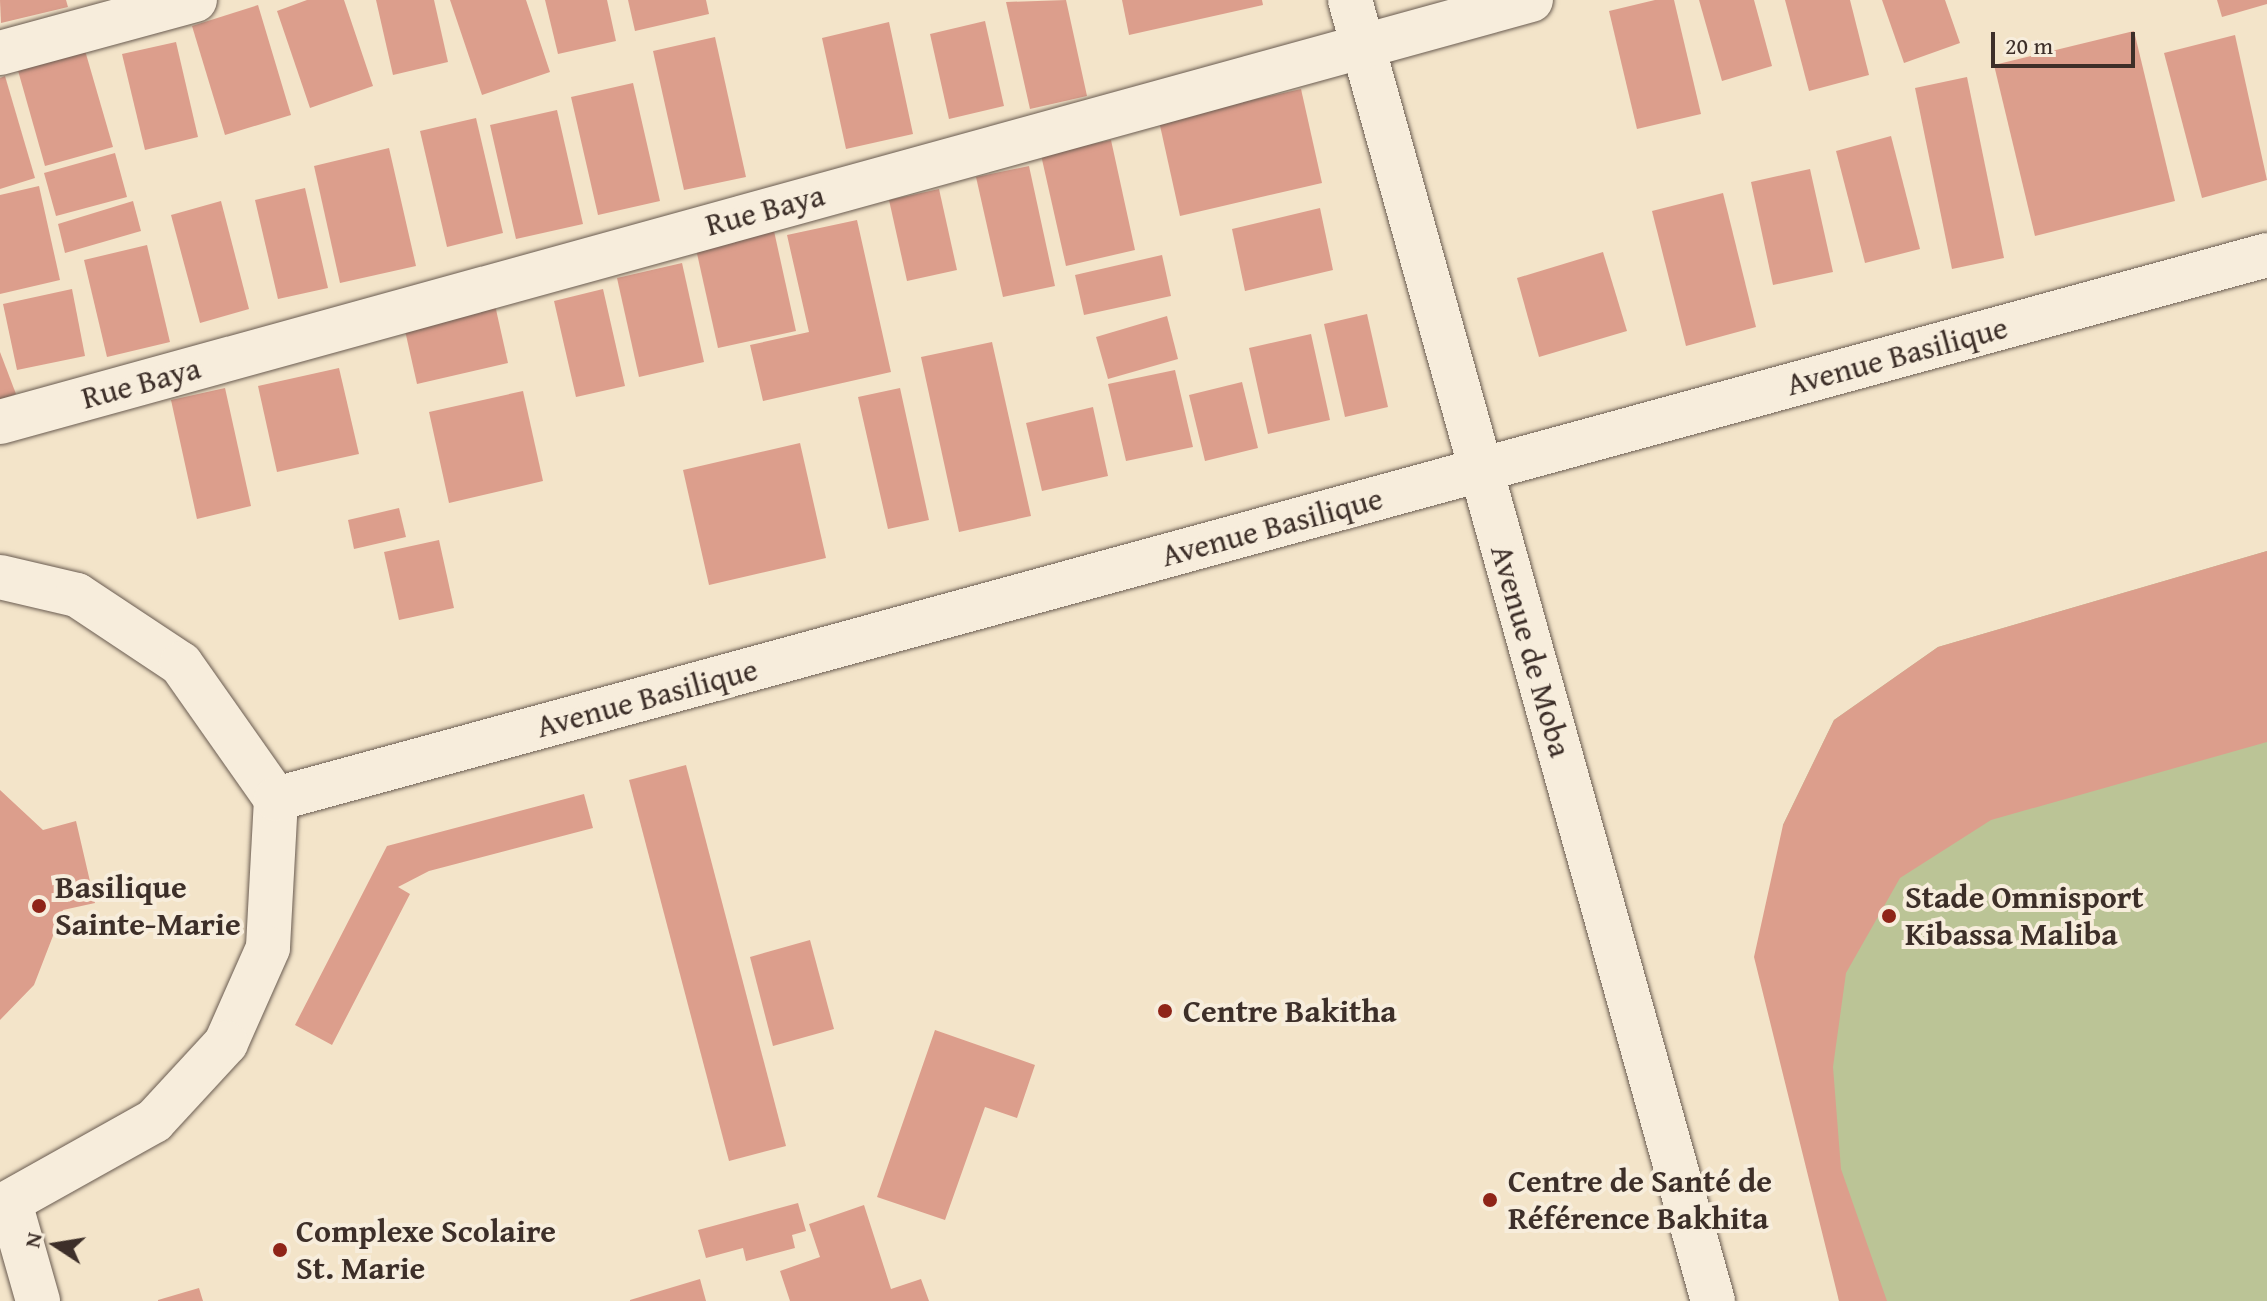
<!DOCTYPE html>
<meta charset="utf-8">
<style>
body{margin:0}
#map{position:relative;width:2267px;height:1301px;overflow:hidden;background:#f3e4c9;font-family:"Gentium Book Plus",serif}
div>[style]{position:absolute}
.green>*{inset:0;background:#bbc496}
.building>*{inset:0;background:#dc9e8c}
.roads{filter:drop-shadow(0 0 2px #6a5c51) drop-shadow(0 0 2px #6a5c51)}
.minor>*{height:44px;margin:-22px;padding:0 22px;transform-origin:22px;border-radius:22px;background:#f7eddc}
.dots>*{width:22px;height:22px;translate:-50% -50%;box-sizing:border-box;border:4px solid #f7eddc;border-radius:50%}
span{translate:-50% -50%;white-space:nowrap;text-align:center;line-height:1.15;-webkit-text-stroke:8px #f7eddc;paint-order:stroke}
.street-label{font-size:32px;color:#3d2f29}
.poi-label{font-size:32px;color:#3d2f29;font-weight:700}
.left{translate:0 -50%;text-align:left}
.north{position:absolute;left:16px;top:1205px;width:80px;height:80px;-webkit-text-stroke:6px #f7eddc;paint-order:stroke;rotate:282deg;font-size:22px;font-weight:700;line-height:32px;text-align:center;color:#3d2f29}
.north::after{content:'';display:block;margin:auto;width:28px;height:36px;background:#3d2f29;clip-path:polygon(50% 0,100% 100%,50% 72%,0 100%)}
.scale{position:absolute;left:1991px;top:32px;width:144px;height:36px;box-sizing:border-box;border:4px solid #3d2f29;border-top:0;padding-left:10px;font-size:24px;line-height:28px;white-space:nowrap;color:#3d2f29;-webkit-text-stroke:6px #f7eddc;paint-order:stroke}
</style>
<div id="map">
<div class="green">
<i style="clip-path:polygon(2267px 551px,2267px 1301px,1839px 1301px,1783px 825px,1834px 720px,1938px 647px)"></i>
</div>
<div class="building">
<i style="clip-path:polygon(0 0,66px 0,68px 7px,1px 23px)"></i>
<i style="clip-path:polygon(307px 0,344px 0,373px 86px,310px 108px,277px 11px)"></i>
<i style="clip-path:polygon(376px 0,434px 0,448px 62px,393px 75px)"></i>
<i style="clip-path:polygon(450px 0,526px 0,550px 72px,482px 95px)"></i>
<i style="clip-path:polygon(545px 0,607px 0,616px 41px,558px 54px)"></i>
<i style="clip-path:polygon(628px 0,706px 0,709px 14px,635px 31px)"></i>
<i style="clip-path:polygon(1066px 0,1087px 96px,1030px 109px,1006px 2px)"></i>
<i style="clip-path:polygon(1122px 0,1262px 0,1263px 5px,1129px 35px)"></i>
<i style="clip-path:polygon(1655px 0,1674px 0,1701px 114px,1637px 129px,1609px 11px)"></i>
<i style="clip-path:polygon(1699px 0,1754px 0,1772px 66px,1722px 81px)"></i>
<i style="clip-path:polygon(1785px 0,1850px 0,1869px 75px,1809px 91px)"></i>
<i style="clip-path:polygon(1882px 0,1945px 0,1960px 43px,1904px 63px)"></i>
<i style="clip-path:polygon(2217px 0,2267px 0,2267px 4px,2222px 17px)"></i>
<i style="clip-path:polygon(258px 5px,291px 115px,225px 135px,192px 26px)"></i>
<i style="clip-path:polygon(985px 21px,1004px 106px,949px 119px,930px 34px)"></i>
<i style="clip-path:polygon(889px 22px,913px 134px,846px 149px,822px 38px)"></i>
<i style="clip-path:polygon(2134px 31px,2175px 201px,2035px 236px,1994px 65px)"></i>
<i style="clip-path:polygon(2235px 35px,2267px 180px,2202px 198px,2164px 53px)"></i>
<i style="clip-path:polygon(715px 37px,746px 177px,684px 190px,653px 51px)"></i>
<i style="clip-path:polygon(176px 42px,198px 137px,145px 150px,122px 54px)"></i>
<i style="clip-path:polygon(84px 47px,113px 147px,45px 166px,17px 67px)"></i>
<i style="clip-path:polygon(5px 76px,35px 178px,0 189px,0 78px)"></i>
<i style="clip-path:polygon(1967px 77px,2004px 258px,1952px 269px,1915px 88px)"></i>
<i style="clip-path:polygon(633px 83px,660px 201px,598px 215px,571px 97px)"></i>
<i style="clip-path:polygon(1301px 89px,1322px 183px,1180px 216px,1159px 121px)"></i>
<i style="clip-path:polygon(557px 110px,583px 224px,516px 239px,490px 125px)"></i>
<i style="clip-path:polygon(476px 118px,503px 233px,447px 247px,420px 131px)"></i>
<i style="clip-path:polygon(1891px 136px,1920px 249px,1865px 263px,1836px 151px)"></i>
<i style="clip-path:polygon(1111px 140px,1135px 250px,1066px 266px,1041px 155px)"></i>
<i style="clip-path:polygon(389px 148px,416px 266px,340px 283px,314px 166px)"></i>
<i style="clip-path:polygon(115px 153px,127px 197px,56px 216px,44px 173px)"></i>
<i style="clip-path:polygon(1029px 166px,1055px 286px,1003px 297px,976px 177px)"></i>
<i style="clip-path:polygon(1810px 169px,1833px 272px,1773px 285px,1751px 182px)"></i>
<i style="clip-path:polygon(39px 186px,60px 280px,0 294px,0 195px)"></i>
<i style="clip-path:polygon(305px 188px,328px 288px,278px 299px,255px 200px)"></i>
<i style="clip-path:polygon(939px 189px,957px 270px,907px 281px,889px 200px)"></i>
<i style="clip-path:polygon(1723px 193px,1756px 327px,1686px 346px,1652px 211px)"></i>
<i style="clip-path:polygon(133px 201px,141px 231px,65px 253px,58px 224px)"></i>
<i style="clip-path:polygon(221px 201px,249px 309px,200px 323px,171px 215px)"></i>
<i style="clip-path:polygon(1320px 208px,1333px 270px,1245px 291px,1232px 229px)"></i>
<i style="clip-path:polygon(857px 220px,891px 372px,763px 401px,750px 345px,809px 332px,787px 235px)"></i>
<i style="clip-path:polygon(774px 231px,796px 331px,718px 348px,696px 249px)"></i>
<i style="clip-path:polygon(147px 245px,170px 342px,107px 357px,84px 260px)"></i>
<i style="clip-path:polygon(1603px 252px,1627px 331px,1539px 357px,1517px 278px)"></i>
<i style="clip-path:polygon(1162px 255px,1171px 296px,1084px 315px,1075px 275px)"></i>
<i style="clip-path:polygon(682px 263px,704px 362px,639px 377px,617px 278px)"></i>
<i style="clip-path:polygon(72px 289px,85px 356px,17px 370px,3px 304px)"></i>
<i style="clip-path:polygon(603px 289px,625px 386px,576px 397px,554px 301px)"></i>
<i style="clip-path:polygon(495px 305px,508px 363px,417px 384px,404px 326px)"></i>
<i style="clip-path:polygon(1367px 314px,1388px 407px,1345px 417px,1324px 324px)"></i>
<i style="clip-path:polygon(1167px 316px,1178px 359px,1108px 379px,1096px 337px)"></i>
<i style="clip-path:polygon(1311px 334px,1330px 420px,1268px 434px,1249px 348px)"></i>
<i style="clip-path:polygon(992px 342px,1031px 516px,959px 532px,921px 357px)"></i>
<i style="clip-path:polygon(0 352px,16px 394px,0 400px)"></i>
<i style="clip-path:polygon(339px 368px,359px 454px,277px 472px,258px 386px)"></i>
<i style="clip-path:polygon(1175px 370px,1193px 447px,1126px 461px,1108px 384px)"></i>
<i style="clip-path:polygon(1242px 382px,1258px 448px,1205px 461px,1189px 395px)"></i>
<i style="clip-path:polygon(225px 388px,251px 506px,197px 519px,171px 400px)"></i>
<i style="clip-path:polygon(900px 388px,929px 520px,888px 529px,858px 397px)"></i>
<i style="clip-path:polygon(523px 391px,543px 481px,449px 503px,429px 412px)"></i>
<i style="clip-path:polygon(1093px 407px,1108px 476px,1042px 491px,1026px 423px)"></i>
<i style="clip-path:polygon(800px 443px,826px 558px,709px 585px,683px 470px)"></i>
<i style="clip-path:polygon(399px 508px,406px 537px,354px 549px,348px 520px)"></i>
<i style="clip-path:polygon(439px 540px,454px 608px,399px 620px,384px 552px)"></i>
<i style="clip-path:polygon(2267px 551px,2267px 742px,1991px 820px,1900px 878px,1846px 973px,1833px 1067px,1841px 1169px,1887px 1301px,1839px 1301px,1754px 957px,1783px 825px,1834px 720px,1938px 647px)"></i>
<i style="clip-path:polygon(686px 765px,786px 1146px,729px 1161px,629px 780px)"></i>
<i style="clip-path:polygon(0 790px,43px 830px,76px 821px,95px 903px,63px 910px,34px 985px,0 1020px)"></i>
<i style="clip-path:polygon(584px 794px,593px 828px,429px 871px,398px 887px,410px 894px,332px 1045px,295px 1025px,387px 846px)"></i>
<i style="clip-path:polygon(810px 940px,834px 1029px,773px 1046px,750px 957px)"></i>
<i style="clip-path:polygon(935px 1030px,1035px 1065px,1017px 1118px,985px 1107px,945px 1220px,877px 1197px)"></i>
<i style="clip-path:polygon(798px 1203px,806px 1231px,792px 1235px,795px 1248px,746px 1261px,743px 1248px,706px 1258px,698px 1230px)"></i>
<i style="clip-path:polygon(864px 1205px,891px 1289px,921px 1279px,929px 1301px,790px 1301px,780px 1271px,820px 1257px,809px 1224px)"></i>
<i style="clip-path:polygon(700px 1279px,706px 1301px,630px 1301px,630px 1300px)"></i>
<i style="clip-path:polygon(199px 1288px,203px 1301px,158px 1301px,158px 1300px)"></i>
</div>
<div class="roads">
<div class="minor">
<i style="left:1350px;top:0;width:1351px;rotate:74.41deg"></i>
<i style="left:0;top:53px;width:202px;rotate:-15.2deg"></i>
<i style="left:0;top:422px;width:1588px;rotate:-15.41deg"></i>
<i style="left:0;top:577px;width:79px;rotate:13.2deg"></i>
<i style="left:77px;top:595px;width:125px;rotate:33.6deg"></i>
<i style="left:181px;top:664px;width:165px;rotate:54.9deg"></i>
<i style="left:276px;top:799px;width:149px;rotate:93.1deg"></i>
<i style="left:268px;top:948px;width:104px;rotate:113.9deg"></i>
<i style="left:226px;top:1043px;width:106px;rotate:132.7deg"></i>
<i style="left:154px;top:1121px;width:176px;rotate:150.8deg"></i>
<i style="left:276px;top:799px;width:2064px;rotate:-15.28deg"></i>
<i style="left:11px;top:1206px;width:99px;rotate:74.1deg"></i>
</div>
</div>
<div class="dots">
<i style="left:39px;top:906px;background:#8f2418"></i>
<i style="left:1889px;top:916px;background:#8f2418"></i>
<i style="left:1165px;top:1011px;background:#8f2418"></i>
<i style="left:1490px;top:1200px;background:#8f2418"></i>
<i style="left:280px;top:1250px;background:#8f2418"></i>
</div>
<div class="street-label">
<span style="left:765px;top:210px;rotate:-15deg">Rue Baya</span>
<span style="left:1897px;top:356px;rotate:-15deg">Avenue Basilique</span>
<span style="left:141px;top:383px;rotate:-15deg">Rue Baya</span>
<span style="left:1272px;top:527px;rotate:-15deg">Avenue Basilique</span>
<span style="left:1531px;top:651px;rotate:74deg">Avenue de Moba</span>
<span style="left:647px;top:698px;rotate:-15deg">Avenue Basilique</span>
</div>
<div class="poi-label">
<span class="left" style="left:55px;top:906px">Basilique<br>Sainte-Marie</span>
<span class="left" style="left:1905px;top:916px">Stade Omnisport<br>Kibassa Maliba</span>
<span class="left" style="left:1183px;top:1011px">Centre Bakitha</span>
<span class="left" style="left:1508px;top:1200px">Centre de Santé de<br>Référence Bakhita</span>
<span class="left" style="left:296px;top:1250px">Complexe Scolaire<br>St. Marie</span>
</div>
<div class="north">N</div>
<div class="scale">20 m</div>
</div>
